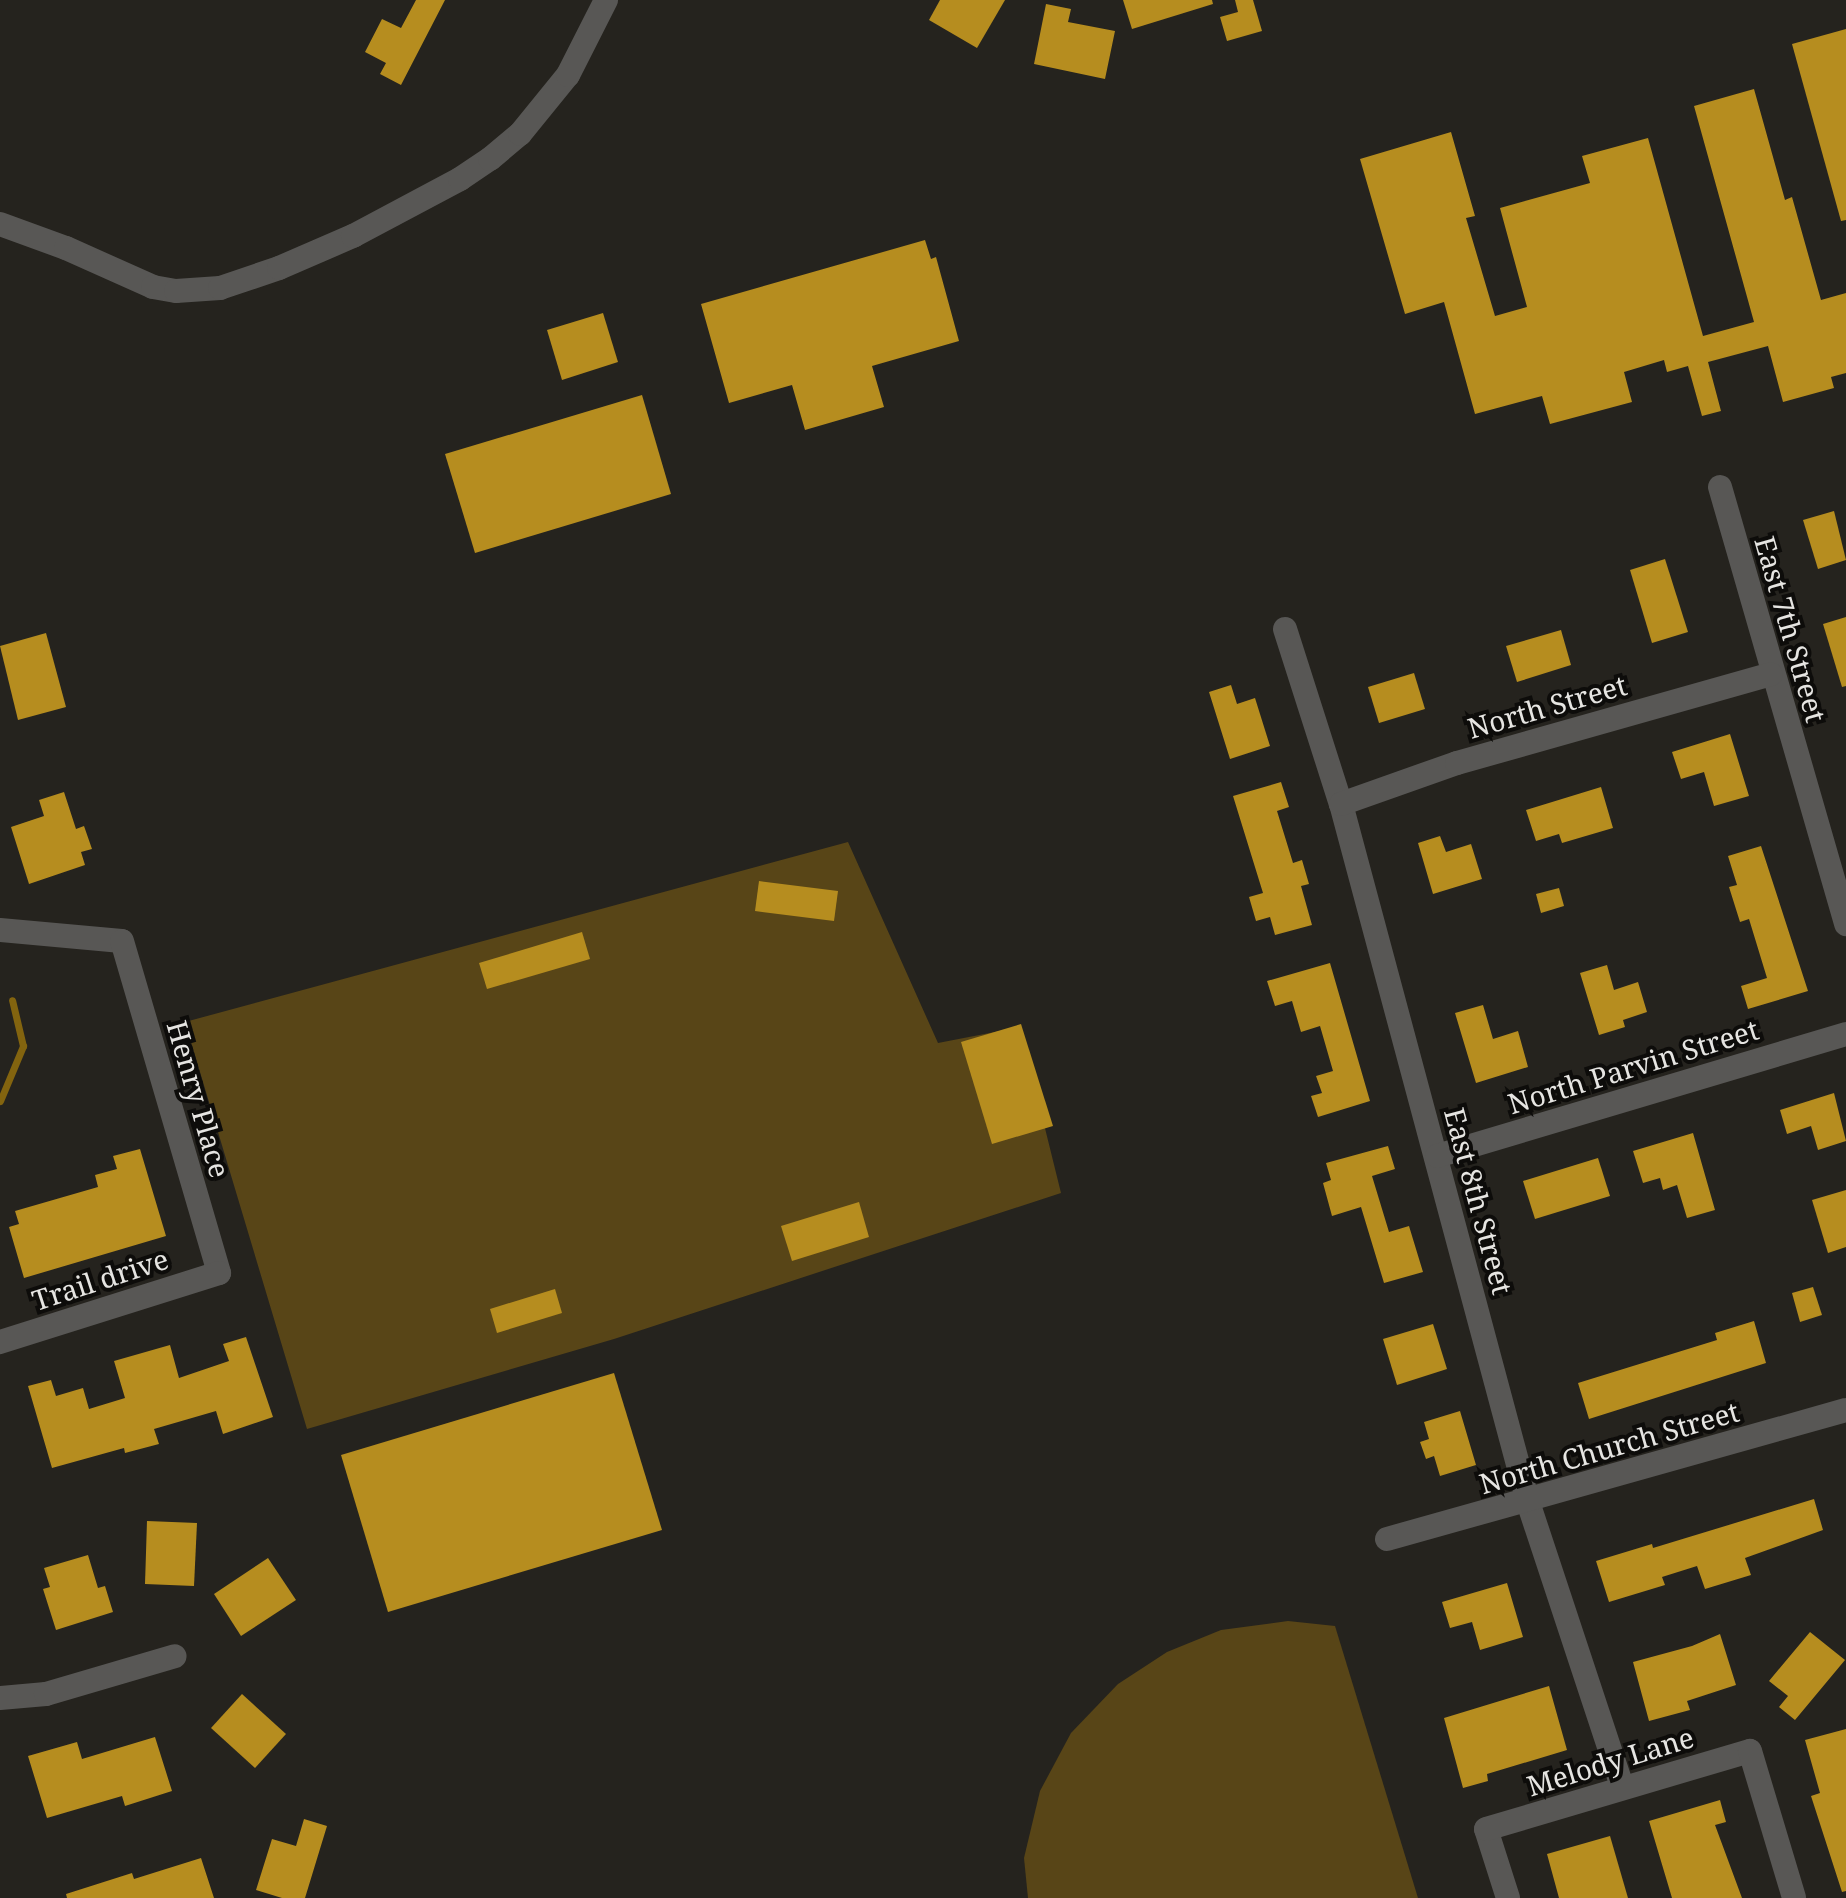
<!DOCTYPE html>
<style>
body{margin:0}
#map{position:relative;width:1846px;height:1898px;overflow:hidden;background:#25231e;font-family:"Noto Serif",serif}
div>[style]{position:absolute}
.green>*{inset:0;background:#584517}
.stream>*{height:7px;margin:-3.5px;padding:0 3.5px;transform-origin:3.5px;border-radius:3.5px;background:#83640f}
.building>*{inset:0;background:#b68d1f}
.street>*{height:24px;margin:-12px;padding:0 12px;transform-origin:12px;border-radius:12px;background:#585755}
span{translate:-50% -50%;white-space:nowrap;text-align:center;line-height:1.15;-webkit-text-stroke:8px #0d0c0a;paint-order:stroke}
.street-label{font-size:28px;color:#e6e5e2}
</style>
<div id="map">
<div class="green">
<i style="clip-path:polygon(848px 842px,938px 1043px,1020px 1027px,1061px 1193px,614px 1339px,307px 1429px,185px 1022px)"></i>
<i style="clip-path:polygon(1288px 1621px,1335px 1626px,1418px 1898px,1028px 1898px,1024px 1858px,1040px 1791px,1071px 1733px,1118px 1684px,1167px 1652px,1221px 1630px)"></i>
</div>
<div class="stream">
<i style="left:0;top:1101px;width:60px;rotate:-67.3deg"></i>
<i style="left:23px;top:1046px;width:47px;rotate:-103.4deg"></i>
</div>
<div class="building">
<i style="clip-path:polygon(416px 0,445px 0,401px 85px,380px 74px,386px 63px,365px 52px,382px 19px,401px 28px)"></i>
<i style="clip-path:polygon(940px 0,1005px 0,977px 48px,929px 20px)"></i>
<i style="clip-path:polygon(1123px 0,1212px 0,1213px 4px,1132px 29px)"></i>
<i style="clip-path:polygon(1235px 0,1253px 0,1262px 31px,1227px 41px,1220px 17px,1238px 12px)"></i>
<i style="clip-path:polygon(1046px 4px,1071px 9px,1068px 22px,1115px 31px,1105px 79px,1034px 64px)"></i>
<i style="clip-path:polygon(1846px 29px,1846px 220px,1841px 221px,1792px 44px)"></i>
<i style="clip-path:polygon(1754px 89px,1785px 200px,1792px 197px,1821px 300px,1846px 293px,1846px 373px,1831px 377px,1834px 388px,1783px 402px,1768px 346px,1708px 362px,1721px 411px,1702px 416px,1688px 366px,1667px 372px,1664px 360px,1624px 372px,1632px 402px,1550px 424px,1542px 396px,1475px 414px,1444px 302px,1405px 314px,1360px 159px,1451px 132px,1475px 216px,1466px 218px,1495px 316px,1527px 307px,1500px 208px,1590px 183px,1582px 156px,1648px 138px,1703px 336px,1754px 322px,1694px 106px)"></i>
<i style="clip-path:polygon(925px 240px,931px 259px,936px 257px,959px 341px,872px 366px,884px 407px,805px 430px,792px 385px,729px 403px,701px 304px)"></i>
<i style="clip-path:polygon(603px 313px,618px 362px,562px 380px,547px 330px)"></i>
<i style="clip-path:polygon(642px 395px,671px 494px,475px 553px,445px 454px)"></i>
<i style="clip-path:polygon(1834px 511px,1846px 560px,1818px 569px,1803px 520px)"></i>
<i style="clip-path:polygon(1665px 559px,1688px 632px,1652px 643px,1630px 570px)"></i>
<i style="clip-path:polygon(1846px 617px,1846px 686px,1842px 687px,1823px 624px)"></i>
<i style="clip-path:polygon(1561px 630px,1571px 665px,1517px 682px,1506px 646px)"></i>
<i style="clip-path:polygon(46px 633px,66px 707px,18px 720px,0 646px)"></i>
<i style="clip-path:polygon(1414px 673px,1425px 709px,1379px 723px,1368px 687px)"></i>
<i style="clip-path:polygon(1231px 685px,1237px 704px,1255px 698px,1270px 746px,1230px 759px,1209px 692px)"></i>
<i style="clip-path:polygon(1730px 734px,1749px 796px,1714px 806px,1704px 772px,1681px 779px,1672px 752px)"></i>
<i style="clip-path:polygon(1281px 782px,1289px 807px,1277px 811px,1293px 863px,1302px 860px,1309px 884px,1301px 886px,1312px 925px,1275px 935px,1270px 917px,1256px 921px,1249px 897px,1263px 893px,1233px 796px)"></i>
<i style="clip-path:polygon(1601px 787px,1613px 828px,1562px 843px,1559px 834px,1536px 841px,1526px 810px)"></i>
<i style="clip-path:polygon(64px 792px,76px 829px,84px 826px,92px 849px,81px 852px,85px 865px,29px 884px,11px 827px,44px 816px,39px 800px)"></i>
<i style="clip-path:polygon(1440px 836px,1446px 852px,1471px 844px,1482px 879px,1433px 894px,1418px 843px)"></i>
<i style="clip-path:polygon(1761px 846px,1808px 991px,1748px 1009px,1741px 986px,1767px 978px,1749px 919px,1740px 922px,1729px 887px,1737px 885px,1728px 856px)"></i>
<i style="clip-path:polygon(759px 881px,838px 891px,834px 921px,755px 911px)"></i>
<i style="clip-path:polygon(1559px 888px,1564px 906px,1541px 913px,1536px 894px)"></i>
<i style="clip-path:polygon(582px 932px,590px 959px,487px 989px,479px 963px)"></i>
<i style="clip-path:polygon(1330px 963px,1370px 1101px,1318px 1117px,1311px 1096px,1322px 1093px,1316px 1076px,1333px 1071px,1320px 1026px,1301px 1032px,1292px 1001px,1275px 1006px,1267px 981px)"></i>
<i style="clip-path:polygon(1607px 965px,1614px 990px,1638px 982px,1647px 1012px,1623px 1020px,1625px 1027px,1599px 1035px,1580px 973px)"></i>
<i style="clip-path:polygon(1483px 1005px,1493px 1039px,1518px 1031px,1528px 1067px,1476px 1083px,1455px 1013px)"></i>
<i style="clip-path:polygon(1021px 1024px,1053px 1126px,992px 1144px,961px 1042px)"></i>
<i style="clip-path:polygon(1834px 1093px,1846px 1141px,1818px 1150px,1811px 1126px,1787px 1134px,1780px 1110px)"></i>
<i style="clip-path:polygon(1693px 1133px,1715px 1210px,1687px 1218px,1677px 1185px,1663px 1190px,1660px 1178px,1643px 1183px,1633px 1151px)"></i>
<i style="clip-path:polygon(1388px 1146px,1395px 1169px,1372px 1176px,1389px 1232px,1409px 1226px,1423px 1272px,1384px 1283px,1361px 1207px,1332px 1216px,1323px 1183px,1331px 1180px,1326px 1163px)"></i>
<i style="clip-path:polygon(140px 1149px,166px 1236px,24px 1278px,9px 1227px,19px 1224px,15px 1211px,98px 1187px,95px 1175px,117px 1169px,113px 1156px)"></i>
<i style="clip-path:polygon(1598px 1158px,1610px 1196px,1535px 1219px,1523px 1181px)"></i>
<i style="clip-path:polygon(1846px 1190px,1846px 1247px,1828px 1253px,1812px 1200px)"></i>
<i style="clip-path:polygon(859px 1202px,869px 1237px,792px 1261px,781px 1226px)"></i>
<i style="clip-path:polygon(1813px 1287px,1822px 1315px,1800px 1322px,1792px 1293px)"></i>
<i style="clip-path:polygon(555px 1289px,562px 1313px,497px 1333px,490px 1309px)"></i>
<i style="clip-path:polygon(1754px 1321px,1766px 1363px,1589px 1419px,1578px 1383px,1717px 1340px,1715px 1333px)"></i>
<i style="clip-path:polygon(1433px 1324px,1447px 1369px,1397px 1385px,1383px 1339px)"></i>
<i style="clip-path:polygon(246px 1337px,273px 1417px,223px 1434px,216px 1411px,154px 1429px,159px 1444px,125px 1453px,124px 1448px,52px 1468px,28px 1386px,51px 1380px,56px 1396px,83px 1388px,89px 1409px,125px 1398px,114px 1361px,170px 1345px,179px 1378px,229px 1361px,223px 1344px)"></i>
<i style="clip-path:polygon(614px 1373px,662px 1530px,388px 1612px,341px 1455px)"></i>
<i style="clip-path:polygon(1460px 1411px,1476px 1465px,1440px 1476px,1434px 1456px,1426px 1459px,1420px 1442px,1429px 1439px,1424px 1422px)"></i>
<i style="clip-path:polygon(1814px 1499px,1823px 1530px,1745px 1558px,1751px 1575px,1705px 1589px,1697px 1566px,1662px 1577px,1665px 1585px,1609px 1602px,1596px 1561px,1652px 1544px,1653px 1548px)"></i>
<i style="clip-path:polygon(147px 1521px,197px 1523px,194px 1586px,145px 1584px)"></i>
<i style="clip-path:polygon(88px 1555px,98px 1588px,105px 1586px,113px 1612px,56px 1630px,43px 1589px,50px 1587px,44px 1568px)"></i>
<i style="clip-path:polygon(268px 1558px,296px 1600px,241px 1636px,214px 1594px)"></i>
<i style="clip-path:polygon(1507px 1583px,1523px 1637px,1480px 1650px,1472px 1622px,1450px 1628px,1442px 1602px)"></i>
<i style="clip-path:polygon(1810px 1632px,1845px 1660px,1795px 1720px,1779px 1707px,1788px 1696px,1769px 1681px)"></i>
<i style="clip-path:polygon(1720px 1634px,1736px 1685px,1687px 1701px,1690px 1710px,1649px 1721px,1633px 1662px,1692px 1646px)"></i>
<i style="clip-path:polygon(1549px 1686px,1567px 1750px,1487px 1774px,1488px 1781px,1463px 1788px,1444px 1718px)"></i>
<i style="clip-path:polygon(242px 1694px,286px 1734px,255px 1768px,211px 1728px)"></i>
<i style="clip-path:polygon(1846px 1729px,1846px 1891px,1842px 1892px,1811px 1796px,1820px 1793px,1805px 1740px)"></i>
<i style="clip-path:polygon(155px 1737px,172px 1791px,125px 1806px,122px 1796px,47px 1818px,28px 1756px,77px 1742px,82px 1759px)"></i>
<i style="clip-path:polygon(1720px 1800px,1726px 1822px,1715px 1825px,1742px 1898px,1672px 1898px,1649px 1821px)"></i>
<i style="clip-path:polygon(304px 1819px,327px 1826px,305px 1898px,282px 1898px,256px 1890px,272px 1839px,296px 1846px)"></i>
<i style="clip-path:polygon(1610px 1836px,1628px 1898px,1559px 1898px,1547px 1854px)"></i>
<i style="clip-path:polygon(201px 1858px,214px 1898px,67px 1898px,66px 1894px,132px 1873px,134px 1879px)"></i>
</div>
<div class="street">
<i style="left:0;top:224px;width:70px;rotate:20deg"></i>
<i style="left:66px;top:248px;width:95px;rotate:24.1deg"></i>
<i style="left:153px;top:287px;width:23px;rotate:10deg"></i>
<i style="left:176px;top:291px;width:44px;rotate:-3.9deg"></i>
<i style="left:220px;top:288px;width:62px;rotate:-18.7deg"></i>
<i style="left:279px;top:268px;width:81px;rotate:-23.4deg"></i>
<i style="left:353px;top:236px;width:121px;rotate:-28deg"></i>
<i style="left:460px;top:179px;width:36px;rotate:-34deg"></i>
<i style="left:490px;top:159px;width:39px;rotate:-40deg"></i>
<i style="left:520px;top:134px;width:76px;rotate:-50.9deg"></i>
<i style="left:568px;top:75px;width:84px;rotate:-63.1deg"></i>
<i style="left:1720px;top:487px;width:455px;rotate:73.9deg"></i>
<i style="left:1285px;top:629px;width:184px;rotate:72.3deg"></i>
<i style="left:1341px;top:804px;width:723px;rotate:75deg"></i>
<i style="left:1528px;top:1502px;width:300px;rotate:71.7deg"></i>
<i style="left:1341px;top:804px;width:123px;rotate:-19.5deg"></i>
<i style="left:1457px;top:763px;width:326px;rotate:-15.8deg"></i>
<i style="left:0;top:930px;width:122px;rotate:5.2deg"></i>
<i style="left:122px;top:941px;width:346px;rotate:73.7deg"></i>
<i style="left:219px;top:1273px;width:230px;rotate:162.5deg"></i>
<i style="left:1437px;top:1156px;width:427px;rotate:-16.6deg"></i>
<i style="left:1387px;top:1539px;width:477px;rotate:-15.7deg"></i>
<i style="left:0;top:1698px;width:46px;rotate:-5deg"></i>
<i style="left:46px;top:1694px;width:134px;rotate:-16.4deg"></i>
<i style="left:1508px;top:1898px;width:72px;rotate:-107.7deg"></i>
<i style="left:1486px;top:1829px;width:275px;rotate:-16.5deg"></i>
<i style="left:1750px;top:1751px;width:153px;rotate:73.3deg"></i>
</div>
<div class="street-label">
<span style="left:1791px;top:629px;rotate:74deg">East 7th Street</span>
<span style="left:1547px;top:706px;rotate:-16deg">North Street</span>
<span style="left:1633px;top:1066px;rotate:-17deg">North Parvin Street</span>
<span style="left:199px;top:1099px;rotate:74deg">Henry Place</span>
<span style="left:1479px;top:1201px;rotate:75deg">East 8th Street</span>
<span style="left:100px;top:1279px;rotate:-18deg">Trail drive</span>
<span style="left:1609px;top:1447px;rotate:-16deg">North Church Street</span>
<span style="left:1610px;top:1761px;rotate:-17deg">Melody Lane</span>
</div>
</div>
